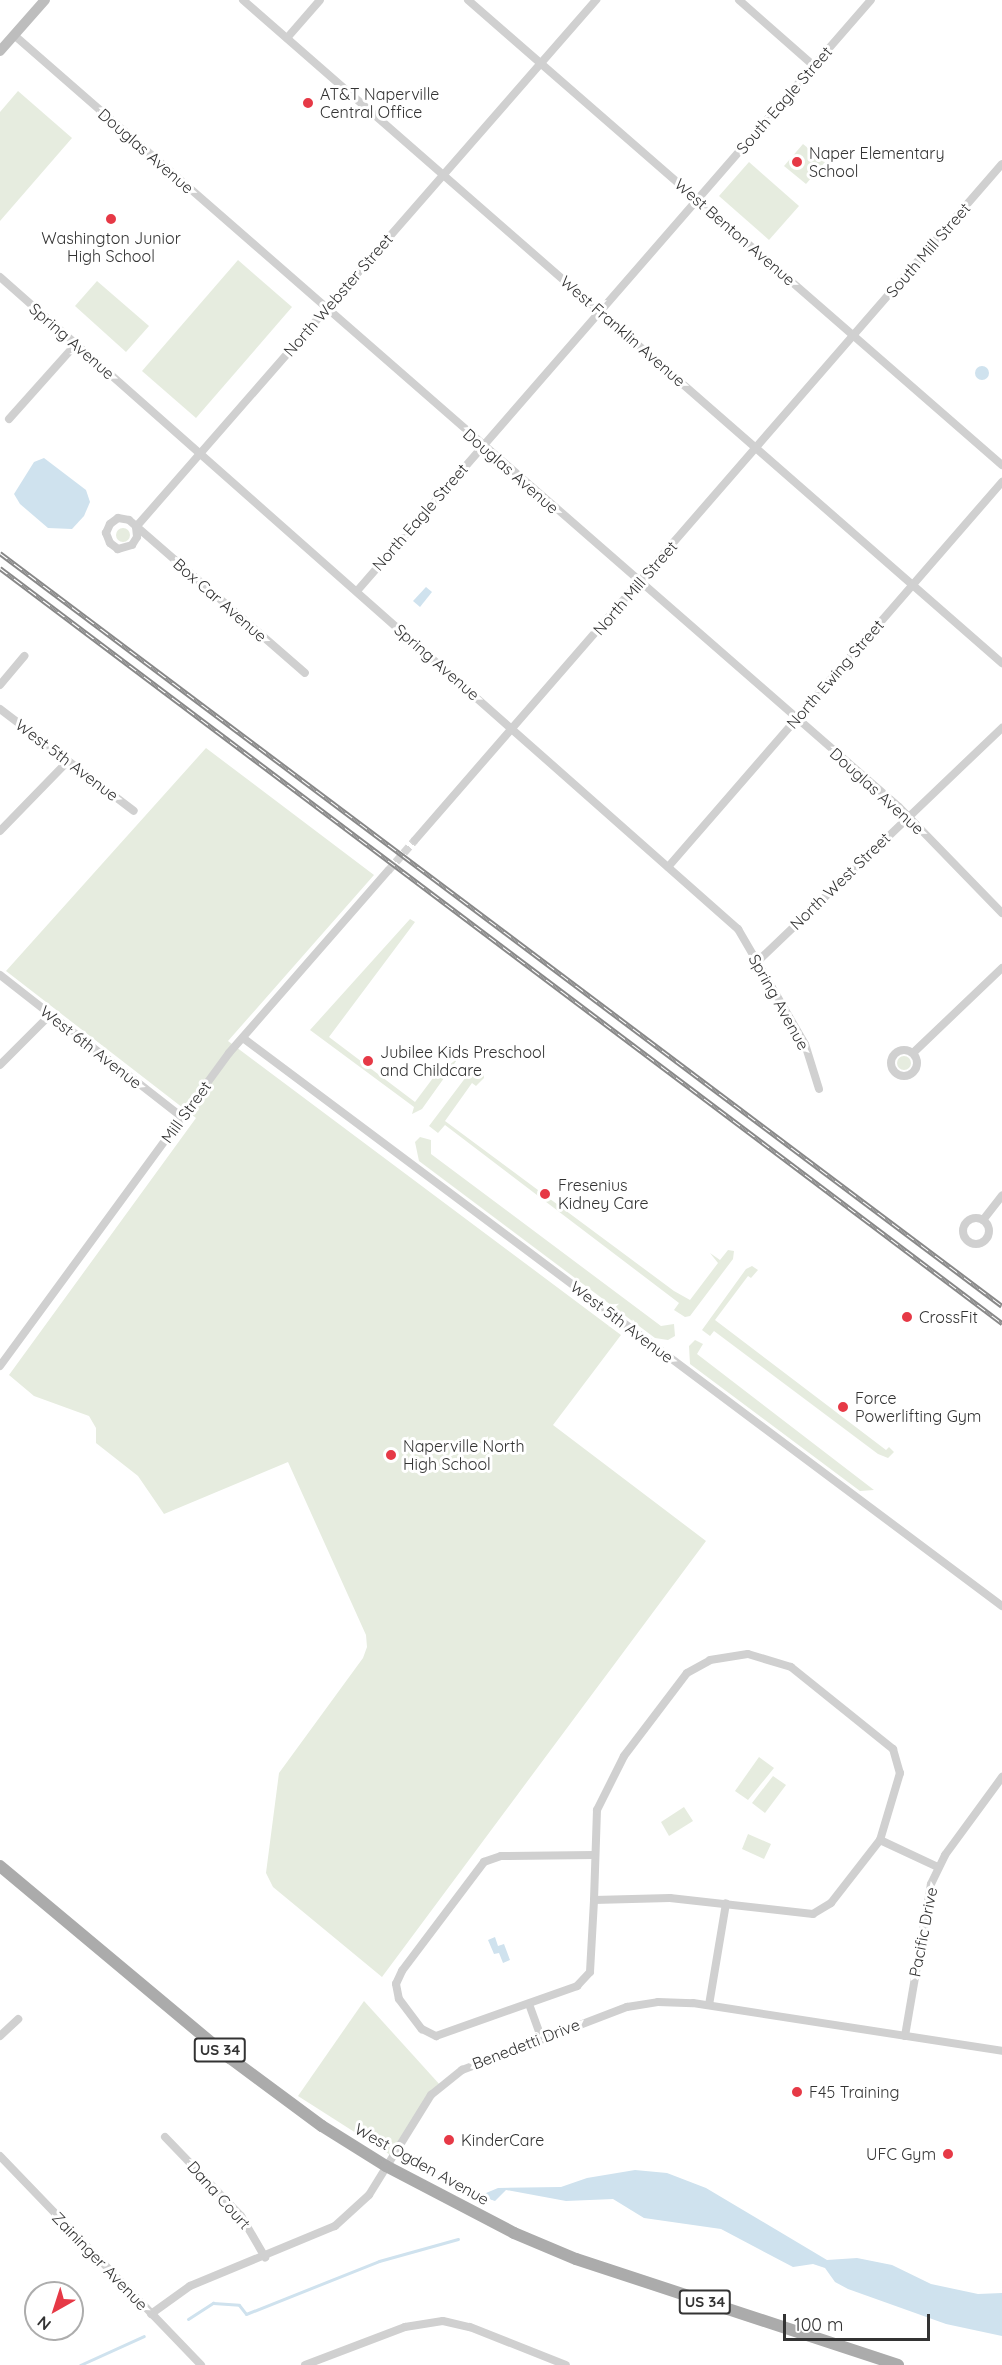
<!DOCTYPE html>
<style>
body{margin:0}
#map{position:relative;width:1002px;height:2365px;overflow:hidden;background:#fff;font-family:Quicksand,sans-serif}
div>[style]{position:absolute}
.green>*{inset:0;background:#e6ecdf}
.round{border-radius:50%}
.water>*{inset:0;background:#cfe2ee}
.stream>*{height:3px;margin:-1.5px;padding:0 1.5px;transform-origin:1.5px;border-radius:1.5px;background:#cfe2ee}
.minor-tunnel>*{height:8px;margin-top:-4px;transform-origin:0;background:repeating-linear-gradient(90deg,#d6d6d6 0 8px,transparent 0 12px)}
.minor>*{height:8px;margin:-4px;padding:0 4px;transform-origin:4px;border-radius:4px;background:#d0d0d0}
.minor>.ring{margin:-4px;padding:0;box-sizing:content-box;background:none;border:8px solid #d0d0d0;border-radius:50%}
.secondary>*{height:10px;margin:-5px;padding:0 5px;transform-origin:5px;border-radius:5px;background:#bdbdbd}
.primary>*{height:12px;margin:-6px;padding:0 6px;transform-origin:6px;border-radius:6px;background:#ababab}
.rail>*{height:5px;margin-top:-2.5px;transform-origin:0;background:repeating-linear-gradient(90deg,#fff 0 9px,#888 0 18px);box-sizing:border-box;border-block:2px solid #888}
.dots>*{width:16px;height:16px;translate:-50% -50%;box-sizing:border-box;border:3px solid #fff;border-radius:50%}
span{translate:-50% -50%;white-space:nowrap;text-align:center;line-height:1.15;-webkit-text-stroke:6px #fff;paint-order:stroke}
.shield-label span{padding:2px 4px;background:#fff;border:2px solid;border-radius:4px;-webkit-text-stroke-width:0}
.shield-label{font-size:15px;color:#333;font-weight:700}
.poi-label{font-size:16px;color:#333}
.left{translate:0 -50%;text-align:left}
.right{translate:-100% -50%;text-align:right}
.street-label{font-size:16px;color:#333}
.north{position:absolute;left:24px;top:2281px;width:60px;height:60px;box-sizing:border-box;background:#fff;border:2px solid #adadad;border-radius:50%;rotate:219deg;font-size:16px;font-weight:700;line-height:24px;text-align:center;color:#333}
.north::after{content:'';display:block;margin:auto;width:21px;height:27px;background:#e63946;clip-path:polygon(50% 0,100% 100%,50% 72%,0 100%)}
.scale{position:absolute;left:783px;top:2314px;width:147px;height:27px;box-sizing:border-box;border:3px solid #333;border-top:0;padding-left:8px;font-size:18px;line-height:21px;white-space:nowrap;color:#333;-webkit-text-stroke:4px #fff;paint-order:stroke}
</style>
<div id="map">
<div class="green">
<i style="clip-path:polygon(18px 91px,72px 138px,0 221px,0 112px)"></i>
<i style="clip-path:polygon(803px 144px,825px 162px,806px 184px,784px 166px)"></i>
<i style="clip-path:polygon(749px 162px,799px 206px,769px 240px,719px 196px)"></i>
<i style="clip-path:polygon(238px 260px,292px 307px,196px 418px,142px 371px)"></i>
<i style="clip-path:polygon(97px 281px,149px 326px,126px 352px,75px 306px)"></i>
<i class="round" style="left:116px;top:528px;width:14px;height:14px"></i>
<i style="clip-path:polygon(206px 748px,374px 875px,228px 1041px,621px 1335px,553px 1425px,706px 1541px,382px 1977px,273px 1887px,266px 1873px,279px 1773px,363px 1658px,367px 1647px,366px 1635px,288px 1462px,164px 1514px,138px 1476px,96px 1443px,96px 1428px,89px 1416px,34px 1396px,9px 1375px,196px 1118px,6px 971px)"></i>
<i style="clip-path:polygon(410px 919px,415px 922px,329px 1037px,415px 1102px,442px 1066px,447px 1067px,459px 1057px,422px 1109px,412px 1114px,414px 1107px,310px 1030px)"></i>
<i class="round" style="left:897px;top:1056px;width:14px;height:14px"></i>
<i style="clip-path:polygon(475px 1065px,484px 1068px,484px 1078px,476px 1086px,472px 1083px,445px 1121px,674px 1291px,690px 1300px,718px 1263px,710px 1253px,720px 1260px,728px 1250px,734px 1251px,733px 1259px,690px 1316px,685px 1317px,674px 1310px,679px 1303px,445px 1125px,438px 1133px,429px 1126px)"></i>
<i style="clip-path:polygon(420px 1137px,431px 1140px,431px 1154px,661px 1326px,674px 1324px,675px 1336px,668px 1340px,655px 1338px,419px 1161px,415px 1142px)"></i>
<i style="clip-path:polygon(752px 1266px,758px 1270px,751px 1278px,748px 1276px,715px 1320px,886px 1450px,889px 1447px,894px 1452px,888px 1458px,878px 1454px,714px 1331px,710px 1336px,702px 1330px,746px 1269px)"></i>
<i style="clip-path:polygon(695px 1340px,703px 1344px,697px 1354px,874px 1490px,860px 1491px,690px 1364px,689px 1346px)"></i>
<i style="clip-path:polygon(759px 1757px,774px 1768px,748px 1800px,735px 1791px)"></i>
<i style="clip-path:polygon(773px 1776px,786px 1785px,765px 1813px,752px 1803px)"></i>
<i style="clip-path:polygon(684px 1807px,693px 1821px,669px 1836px,661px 1822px)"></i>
<i style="clip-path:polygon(748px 1834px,771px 1844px,764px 1859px,742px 1849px)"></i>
<i style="clip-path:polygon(364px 2001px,441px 2086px,392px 2156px,298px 2096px)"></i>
</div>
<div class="water">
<i class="round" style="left:975px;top:366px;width:14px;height:14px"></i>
<i style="clip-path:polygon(44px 458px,86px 490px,90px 502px,84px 516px,72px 529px,48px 528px,20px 504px,14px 494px,34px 462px)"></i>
<i style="clip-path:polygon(426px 587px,432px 592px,420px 607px,413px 601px)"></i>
<i style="clip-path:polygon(495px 1937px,498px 1946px,504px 1944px,510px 1960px,503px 1963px,499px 1953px,494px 1954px,488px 1940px)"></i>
<i style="clip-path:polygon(635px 2170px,667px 2173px,706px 2188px,827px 2260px,857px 2258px,892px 2265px,931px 2284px,978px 2294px,1002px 2293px,1002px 2336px,946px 2324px,848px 2289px,835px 2282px,825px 2268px,813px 2264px,793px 2267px,721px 2229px,644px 2218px,613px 2199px,566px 2201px,506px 2190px,495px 2201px,479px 2196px,498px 2188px,561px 2187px,587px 2178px)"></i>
</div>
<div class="stream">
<i style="left:188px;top:2319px;width:30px;rotate:-33deg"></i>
<i style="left:213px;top:2303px;width:26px;rotate:4deg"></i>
<i style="left:239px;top:2305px;width:11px;rotate:52deg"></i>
<i style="left:246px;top:2314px;width:143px;rotate:-21.7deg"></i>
<i style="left:379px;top:2261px;width:82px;rotate:-15.6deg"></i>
<i style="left:80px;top:2365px;width:70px;rotate:-24.4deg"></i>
</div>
<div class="minor-tunnel">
<i style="left:388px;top:871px;width:41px;rotate:-48.9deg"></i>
</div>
<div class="minor">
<i style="left:243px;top:0;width:1008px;rotate:41.14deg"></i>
<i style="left:468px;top:0;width:708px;rotate:41.05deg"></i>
<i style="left:739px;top:0;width:98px;rotate:41.3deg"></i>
<i style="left:14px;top:35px;width:1174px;rotate:41.1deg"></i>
<i style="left:899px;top:807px;width:148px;rotate:45.8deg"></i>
<i style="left:287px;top:38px;width:50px;rotate:-49deg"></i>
<i style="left:0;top:277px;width:985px;rotate:41.46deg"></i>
<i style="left:738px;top:929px;width:133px;rotate:59.8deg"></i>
<i style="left:805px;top:1044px;width:47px;rotate:72.7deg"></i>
<i style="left:9px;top:419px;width:101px;rotate:-48.2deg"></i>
<i style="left:136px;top:527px;width:700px;rotate:-48.88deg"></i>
<i style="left:136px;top:527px;width:10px;rotate:84deg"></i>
<i style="left:137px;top:537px;width:9px;rotate:122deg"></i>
<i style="left:132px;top:545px;width:15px;rotate:164deg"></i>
<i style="left:118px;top:549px;width:10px;rotate:-143deg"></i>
<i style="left:110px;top:543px;width:11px;rotate:-112deg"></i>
<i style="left:106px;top:533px;width:10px;rotate:-66deg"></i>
<i style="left:110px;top:524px;width:10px;rotate:-37deg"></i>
<i style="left:118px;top:518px;width:11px;rotate:10deg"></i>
<i style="left:129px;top:520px;width:233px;rotate:41deg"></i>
<i style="left:357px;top:591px;width:783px;rotate:-48.99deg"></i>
<i style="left:0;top:685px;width:38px;rotate:-50deg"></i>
<i style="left:0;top:709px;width:168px;rotate:37.3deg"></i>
<i style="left:0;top:831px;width:98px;rotate:-45.8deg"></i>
<i style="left:415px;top:840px;width:895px;rotate:-49.03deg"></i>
<i style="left:668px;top:867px;width:510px;rotate:-49.06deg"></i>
<i style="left:757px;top:962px;width:339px;rotate:-43.7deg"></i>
<i style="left:0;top:975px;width:231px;rotate:38deg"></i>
<i style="left:243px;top:1038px;width:948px;rotate:36.81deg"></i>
<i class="ring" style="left:891px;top:1050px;width:18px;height:18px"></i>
<i style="left:913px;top:1053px;width:123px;rotate:-43.7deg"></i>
<i style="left:0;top:1065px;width:71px;rotate:-45deg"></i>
<i class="ring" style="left:963px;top:1218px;width:18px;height:18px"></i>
<i style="left:983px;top:1220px;width:31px;rotate:-52deg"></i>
<i style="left:0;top:1366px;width:388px;rotate:-53.8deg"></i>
<i style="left:229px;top:1053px;width:242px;rotate:-48.9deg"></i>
<i style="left:748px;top:1654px;width:45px;rotate:16.8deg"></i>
<i style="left:791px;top:1667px;width:131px;rotate:38.8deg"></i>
<i style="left:893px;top:1749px;width:25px;rotate:74deg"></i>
<i style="left:900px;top:1773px;width:70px;rotate:106.6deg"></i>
<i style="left:880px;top:1840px;width:80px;rotate:127.9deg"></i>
<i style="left:831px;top:1903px;width:21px;rotate:149deg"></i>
<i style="left:813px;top:1914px;width:144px;rotate:-173.6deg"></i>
<i style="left:670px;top:1898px;width:76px;rotate:178.5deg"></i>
<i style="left:594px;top:1900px;width:90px;rotate:-88.1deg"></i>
<i style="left:597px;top:1810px;width:60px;rotate:-63.4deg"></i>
<i style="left:624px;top:1756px;width:104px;rotate:-52.8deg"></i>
<i style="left:687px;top:1673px;width:26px;rotate:-29deg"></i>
<i style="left:710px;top:1660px;width:38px;rotate:-9deg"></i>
<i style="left:880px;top:1840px;width:64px;rotate:25deg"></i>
<i style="left:594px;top:1855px;width:93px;rotate:179.4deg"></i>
<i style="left:501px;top:1856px;width:18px;rotate:161deg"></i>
<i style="left:484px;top:1862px;width:136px;rotate:127deg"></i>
<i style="left:402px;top:1971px;width:14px;rotate:115deg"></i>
<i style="left:396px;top:1984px;width:15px;rotate:79deg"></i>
<i style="left:399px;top:1999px;width:38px;rotate:53deg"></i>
<i style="left:422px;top:2029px;width:16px;rotate:27deg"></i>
<i style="left:436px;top:2036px;width:150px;rotate:-19.5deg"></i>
<i style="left:577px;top:1986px;width:19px;rotate:-47deg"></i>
<i style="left:590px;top:1972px;width:72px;rotate:-86.8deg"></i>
<i style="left:529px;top:2004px;width:35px;rotate:70deg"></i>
<i style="left:709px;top:2005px;width:103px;rotate:-80.5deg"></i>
<i style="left:0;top:2036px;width:25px;rotate:-43deg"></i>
<i style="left:905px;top:2036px;width:154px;rotate:-80.3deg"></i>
<i style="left:931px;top:1884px;width:32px;rotate:-64deg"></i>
<i style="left:945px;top:1855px;width:97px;rotate:-53.8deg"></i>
<i style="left:165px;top:2137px;width:110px;rotate:46.1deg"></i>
<i style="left:241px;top:2216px;width:48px;rotate:59.7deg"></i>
<i style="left:0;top:2156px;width:290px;rotate:46.1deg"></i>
<i style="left:151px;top:2314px;width:48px;rotate:-35.7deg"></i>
<i style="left:190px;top:2286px;width:157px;rotate:-22.5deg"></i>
<i style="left:335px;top:2226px;width:46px;rotate:-42.4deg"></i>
<i style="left:369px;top:2195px;width:118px;rotate:-58.2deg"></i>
<i style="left:431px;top:2095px;width:40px;rotate:-39deg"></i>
<i style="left:462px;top:2070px;width:177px;rotate:-20.9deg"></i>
<i style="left:627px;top:2007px;width:31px;rotate:-9deg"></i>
<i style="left:658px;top:2002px;width:35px;rotate:2deg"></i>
<i style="left:693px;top:2003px;width:313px;rotate:8.8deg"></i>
<i style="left:305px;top:2365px;width:107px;rotate:-20.8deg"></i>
<i style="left:405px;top:2327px;width:38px;rotate:-9deg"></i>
<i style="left:443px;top:2321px;width:28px;rotate:13deg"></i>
<i style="left:470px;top:2327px;width:103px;rotate:21.6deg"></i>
</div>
<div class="secondary">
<i style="left:0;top:51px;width:68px;rotate:-48.6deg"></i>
</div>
<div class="primary">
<i style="left:0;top:1866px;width:300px;rotate:39.9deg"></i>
<i style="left:230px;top:2058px;width:114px;rotate:36.5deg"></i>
<i style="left:322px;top:2126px;width:75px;rotate:32deg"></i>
<i style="left:386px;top:2166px;width:144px;rotate:27.6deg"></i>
<i style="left:514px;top:2233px;width:67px;rotate:22.8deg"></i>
<i style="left:576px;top:2259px;width:339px;rotate:18.2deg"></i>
</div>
<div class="rail">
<i style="left:0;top:553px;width:1253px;rotate:36.92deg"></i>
<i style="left:0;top:568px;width:1255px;rotate:37deg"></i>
</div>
<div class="dots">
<i style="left:308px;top:103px;background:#e63946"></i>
<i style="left:797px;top:162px;background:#e63946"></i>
<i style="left:111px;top:219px;background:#e63946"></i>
<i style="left:368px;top:1061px;background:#e63946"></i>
<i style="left:545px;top:1194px;background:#e63946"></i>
<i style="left:907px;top:1317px;background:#e63946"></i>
<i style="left:843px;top:1407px;background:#e63946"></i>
<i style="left:391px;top:1455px;background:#e63946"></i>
<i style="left:797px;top:2092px;background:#e63946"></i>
<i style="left:449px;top:2140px;background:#e63946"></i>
<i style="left:948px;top:2154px;background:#e63946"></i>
</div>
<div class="shield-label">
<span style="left:220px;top:2050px">US 34</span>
<span style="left:705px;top:2302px">US 34</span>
</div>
<div class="poi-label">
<span class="left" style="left:320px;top:103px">AT&amp;T Naperville<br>Central Office</span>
<span class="left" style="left:809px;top:162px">Naper Elementary<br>School</span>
<span style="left:111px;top:247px">Washington Junior<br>High School</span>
<span class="left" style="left:380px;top:1061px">Jubilee Kids Preschool<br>and Childcare</span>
<span class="left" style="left:558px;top:1194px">Fresenius<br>Kidney Care</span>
<span class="left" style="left:919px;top:1317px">CrossFit</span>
<span class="left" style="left:855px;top:1407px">Force<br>Powerlifting Gym</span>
<span class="left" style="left:403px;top:1455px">Naperville North<br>High School</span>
<span class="left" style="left:809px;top:2092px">F45 Training</span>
<span class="left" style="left:461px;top:2140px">KinderCare</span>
<span class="right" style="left:936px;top:2154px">UFC Gym</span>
</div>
<div class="street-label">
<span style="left:784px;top:100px;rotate:-49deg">South Eagle Street</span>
<span style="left:146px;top:151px;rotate:41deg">Douglas Avenue</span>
<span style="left:735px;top:232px;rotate:41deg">West Benton Avenue</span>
<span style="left:928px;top:250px;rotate:-49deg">South Mill Street</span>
<span style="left:338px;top:295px;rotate:-49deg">North Webster Street</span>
<span style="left:623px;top:331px;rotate:41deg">West Franklin Avenue</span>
<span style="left:72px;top:341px;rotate:41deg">Spring Avenue</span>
<span style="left:511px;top:471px;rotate:41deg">Douglas Avenue</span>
<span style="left:420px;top:517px;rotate:-49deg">North Eagle Street</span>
<span style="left:635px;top:588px;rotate:-49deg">North Mill Street</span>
<span style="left:220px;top:600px;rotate:41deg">Box Car Avenue</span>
<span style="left:437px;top:662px;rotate:41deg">Spring Avenue</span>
<span style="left:835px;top:674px;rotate:-49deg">North Ewing Street</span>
<span style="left:67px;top:760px;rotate:37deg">West 5th Avenue</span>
<span style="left:877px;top:791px;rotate:42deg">Douglas Avenue</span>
<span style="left:840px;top:881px;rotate:-44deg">North West Street</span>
<span style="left:779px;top:1002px;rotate:61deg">Spring Avenue</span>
<span style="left:91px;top:1047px;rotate:38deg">West 6th Avenue</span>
<span style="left:186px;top:1112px;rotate:-54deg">Mill Street</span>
<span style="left:622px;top:1322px;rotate:37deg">West 5th Avenue</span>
<span style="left:923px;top:1932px;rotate:-79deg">Pacific Drive</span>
<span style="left:526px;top:2044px;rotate:-21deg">Benedetti Drive</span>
<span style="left:422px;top:2164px;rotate:29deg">West Ogden Avenue</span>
<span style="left:219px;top:2195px;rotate:48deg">Dana Court</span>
<span style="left:100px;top:2261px;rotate:46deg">Zaininger Avenue</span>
</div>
<div class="north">N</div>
<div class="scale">100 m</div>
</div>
